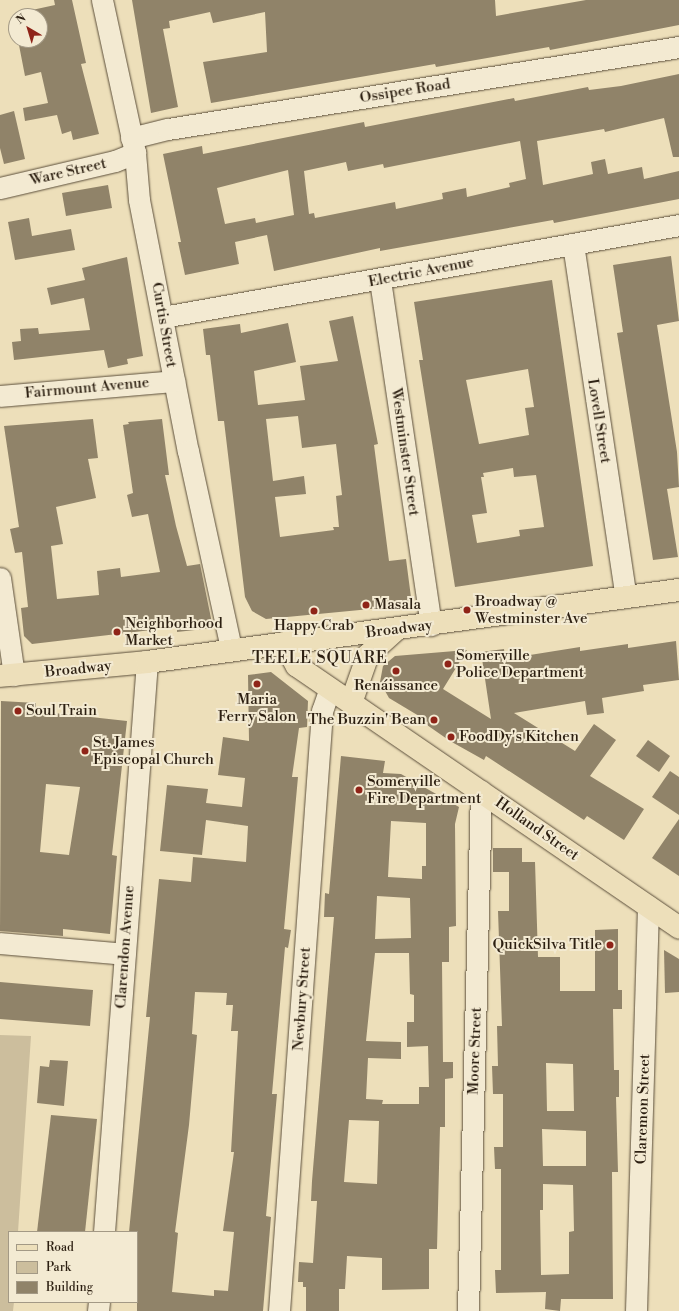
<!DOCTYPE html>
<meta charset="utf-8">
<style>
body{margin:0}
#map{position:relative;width:679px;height:1311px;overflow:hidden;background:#eddfba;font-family:"Libre Bodoni",serif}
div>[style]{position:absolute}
.green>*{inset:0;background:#ccbe9d}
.building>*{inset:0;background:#908369}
.roads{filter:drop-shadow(0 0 1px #5c4f3b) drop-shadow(0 0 1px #5c4f3b)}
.minor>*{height:21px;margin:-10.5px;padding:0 10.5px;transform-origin:10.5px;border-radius:10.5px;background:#f3ead2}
.major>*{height:22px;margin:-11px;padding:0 11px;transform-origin:11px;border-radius:11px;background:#eddfba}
.dots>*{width:11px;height:11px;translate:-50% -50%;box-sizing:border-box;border:2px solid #f3ead2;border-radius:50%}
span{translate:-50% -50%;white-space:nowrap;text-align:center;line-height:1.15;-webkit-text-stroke:4px #f3ead2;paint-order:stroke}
.street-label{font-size:15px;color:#2c1f11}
.poi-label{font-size:15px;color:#2c1f11}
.left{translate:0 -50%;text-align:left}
.right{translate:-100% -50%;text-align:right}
.neighbourhood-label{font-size:16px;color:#2c1f11;letter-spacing:1px}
.legend{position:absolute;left:8px;top:1231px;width:130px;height:72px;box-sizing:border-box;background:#f3ead2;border:1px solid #a39985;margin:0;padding:5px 7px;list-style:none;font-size:12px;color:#2c1f11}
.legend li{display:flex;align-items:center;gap:8px;height:20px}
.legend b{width:20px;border:1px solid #a39985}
.north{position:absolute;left:8px;top:8px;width:40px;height:40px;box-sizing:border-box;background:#f3ead2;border:1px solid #a39985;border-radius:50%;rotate:322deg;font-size:11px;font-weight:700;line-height:16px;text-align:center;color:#2c1f11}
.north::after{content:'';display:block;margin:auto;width:14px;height:18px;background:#8f2418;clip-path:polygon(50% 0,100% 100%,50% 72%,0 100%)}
</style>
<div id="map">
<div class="green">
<i style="clip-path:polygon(0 1035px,31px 1036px,18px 1232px,9px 1232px,9px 1302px,14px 1302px,13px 1311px,0 1311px)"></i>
</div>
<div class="building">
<i style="clip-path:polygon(54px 0,72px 0,86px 63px,81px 64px,99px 134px,73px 140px,71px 131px,62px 134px,57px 115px,25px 121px,23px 108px,48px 103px,41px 72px,25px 76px,18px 40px,40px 40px,40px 16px,33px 16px,32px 10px,55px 5px)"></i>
<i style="clip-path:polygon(132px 0,495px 0,496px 16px,586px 0,679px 0,679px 25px,550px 50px,549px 47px,436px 67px,435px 64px,211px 103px,203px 62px,267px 52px,265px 12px,213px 23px,210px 12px,169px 21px,170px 28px,163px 29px,178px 107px,151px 113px)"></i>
<i style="clip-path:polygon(evenodd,679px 74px,679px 157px,673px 157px,664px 118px,605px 132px,604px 129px,537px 141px,543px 185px,593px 174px,591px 162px,605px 159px,608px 174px,642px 167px,644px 179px,679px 171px,679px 199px,554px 223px,553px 220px,380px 251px,380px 248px,274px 271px,267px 235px,235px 242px,239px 264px,185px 275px,178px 242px,181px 242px,163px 154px,202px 146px,203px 154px,364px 122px,365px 127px,514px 98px,515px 101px,588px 87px,589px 90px,621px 86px,679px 74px,520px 141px,526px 179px,509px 183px,510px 187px,467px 197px,466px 188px,442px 193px,443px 199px,396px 209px,395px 202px,315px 218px,314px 213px,309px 214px,304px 171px,346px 162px,348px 171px,383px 164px,384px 168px,520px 141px,679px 74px,288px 170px,294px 215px,256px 223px,255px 218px,225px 224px,217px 188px,288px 170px)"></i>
<i style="clip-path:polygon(14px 111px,25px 159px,4px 164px,0 148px,0 115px)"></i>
<i style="clip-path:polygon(108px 185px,112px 208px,66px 216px,62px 193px)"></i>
<i style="clip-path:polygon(29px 218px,32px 236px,71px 229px,75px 250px,15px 260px,8px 222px)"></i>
<i style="clip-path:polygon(671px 256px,679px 321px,657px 325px,677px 452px,679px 487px,667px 489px,678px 557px,653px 560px,617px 333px,623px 332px,613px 265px)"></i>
<i style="clip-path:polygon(127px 257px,143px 356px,127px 359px,128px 364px,108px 368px,104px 350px,14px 360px,12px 342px,21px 341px,20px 329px,38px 328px,39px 334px,90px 330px,84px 298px,51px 305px,47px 288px,85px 280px,82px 268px)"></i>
<i style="clip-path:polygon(evenodd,552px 280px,593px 566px,455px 587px,419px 360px,423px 360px,414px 302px,552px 280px,528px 369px,534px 407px,525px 408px,529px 435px,479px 444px,466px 380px,528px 369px,552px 280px,513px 468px,514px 477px,536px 475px,544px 527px,519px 530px,520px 536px,477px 543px,472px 515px,487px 513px,481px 477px,484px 477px,483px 473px,513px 468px)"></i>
<i style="clip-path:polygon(evenodd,353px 316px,378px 444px,374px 445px,389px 561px,406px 559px,412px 605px,266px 619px,252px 611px,245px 597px,224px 421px,218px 421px,210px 355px,206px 355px,203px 329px,240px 324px,241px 333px,288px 323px,296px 362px,254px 371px,258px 405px,305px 400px,300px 366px,338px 361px,329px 321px,353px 316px,298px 416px,302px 448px,336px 444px,342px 495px,336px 496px,339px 527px,333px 527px,334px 530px,280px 537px,275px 497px,306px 494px,304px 476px,273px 481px,266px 419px,298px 416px)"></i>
<i style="clip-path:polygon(93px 419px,98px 458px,88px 459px,96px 498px,56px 507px,63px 544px,51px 546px,57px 599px,99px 595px,97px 571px,120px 568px,121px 577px,160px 572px,148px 514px,132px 517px,127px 495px,133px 493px,123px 425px,129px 424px,128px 422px,162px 419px,169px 475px,165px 475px,176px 526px,187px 566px,200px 564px,213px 628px,177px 632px,177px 627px,32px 644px,24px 636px,21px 608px,28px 607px,22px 552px,15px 553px,10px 529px,19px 527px,4px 426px)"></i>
<i style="clip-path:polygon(676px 641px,679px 680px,643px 685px,644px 691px,602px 698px,604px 713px,587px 715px,585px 701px,514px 713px,575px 751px,594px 724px,616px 740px,590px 776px,644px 809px,624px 840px,587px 816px,584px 820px,486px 756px,484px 760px,450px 741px,427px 725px,424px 719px,389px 698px,380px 682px,383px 666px,395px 656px,467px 650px,443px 689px,491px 719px,481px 652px,504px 649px,505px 659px,580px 647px,580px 651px,628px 644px,628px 648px)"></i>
<i style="clip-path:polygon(evenodd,271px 672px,308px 701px,307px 727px,299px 728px,292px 777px,298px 777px,284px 929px,291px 930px,288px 948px,285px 947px,272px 1094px,277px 1094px,266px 1216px,271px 1217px,263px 1311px,137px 1311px,137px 1232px,129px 1232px,150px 1017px,146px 1017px,159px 879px,191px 882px,193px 857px,246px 862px,248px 826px,206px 820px,202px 855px,160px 851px,167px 785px,208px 789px,206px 803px,242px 807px,245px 778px,218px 775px,223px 737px,249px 741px,248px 675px,271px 672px,195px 992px,227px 993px,226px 1005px,233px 1005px,231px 1031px,238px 1031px,231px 1152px,234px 1152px,223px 1231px,234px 1232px,228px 1291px,214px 1290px,214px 1296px,172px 1292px,178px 1233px,175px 1232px,189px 1125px,197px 1035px,192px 1034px,195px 992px)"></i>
<i style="clip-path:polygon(evenodd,1px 701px,36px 703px,36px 711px,127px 721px,112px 855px,117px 856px,110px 934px,63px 929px,63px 936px,0 931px,1px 701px,46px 784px,80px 787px,69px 855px,40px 852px,46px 784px)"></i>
<i style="clip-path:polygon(648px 740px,670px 756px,659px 772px,636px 756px)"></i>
<i style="clip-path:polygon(evenodd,341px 756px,385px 761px,383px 773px,401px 774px,459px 807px,455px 824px,456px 926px,449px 927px,449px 962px,442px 962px,443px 1062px,453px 1062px,453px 1078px,445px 1079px,445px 1127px,440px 1127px,437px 1249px,429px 1249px,429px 1289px,382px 1290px,382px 1258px,347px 1256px,345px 1289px,339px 1289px,339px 1311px,306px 1311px,306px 1287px,303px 1287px,303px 1282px,298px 1282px,299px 1262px,313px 1263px,317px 1201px,311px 1201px,312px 1181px,334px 917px,324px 917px,325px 893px,329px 894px,341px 756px,391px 821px,426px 823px,426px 866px,422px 866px,422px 879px,388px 877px,391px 821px,341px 756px,377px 896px,410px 898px,411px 938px,375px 939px,377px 896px,341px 756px,375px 953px,409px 953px,410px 994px,414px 995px,414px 1022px,407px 1022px,407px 1047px,428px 1046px,429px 1087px,419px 1087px,419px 1104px,382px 1104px,383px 1100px,366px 1099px,368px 1058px,401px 1059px,401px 1042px,366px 1041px,375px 953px,341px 756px,349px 1120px,379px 1121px,377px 1184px,344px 1182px,349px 1120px)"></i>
<i style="clip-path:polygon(670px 771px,679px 777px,679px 815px,652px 797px)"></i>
<i style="clip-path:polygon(679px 819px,679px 876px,652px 858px)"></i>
<i style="clip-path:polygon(evenodd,493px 848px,522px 848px,522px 862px,535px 862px,538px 957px,560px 957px,560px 991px,595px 991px,595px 930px,618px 929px,618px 990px,622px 990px,622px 1009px,613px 1009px,614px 1070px,619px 1070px,619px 1097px,616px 1097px,618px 1172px,612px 1172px,613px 1299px,561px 1299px,560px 1311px,545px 1309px,546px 1292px,496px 1293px,495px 1270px,501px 1270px,501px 1169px,495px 1169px,494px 1147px,503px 1147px,503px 1094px,493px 1094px,492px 1066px,498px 1066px,497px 1026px,502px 1026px,498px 911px,509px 911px,509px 872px,493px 872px,493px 848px,546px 1063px,573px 1064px,574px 1111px,547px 1111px,546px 1063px,493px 848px,542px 1129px,586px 1131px,586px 1166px,543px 1166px,542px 1129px,493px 848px,543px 1184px,573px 1185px,574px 1231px,569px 1232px,569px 1274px,541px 1275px,540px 1210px,543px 1210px,543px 1184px)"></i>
<i style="clip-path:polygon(664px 950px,679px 959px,679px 992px,665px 993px)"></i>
<i style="clip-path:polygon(0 982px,93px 990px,90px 1026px,0 1019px)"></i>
<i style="clip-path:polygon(50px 1060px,68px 1061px,64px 1106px,37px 1103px,40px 1066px,49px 1067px)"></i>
<i style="clip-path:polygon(51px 1115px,97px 1119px,85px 1232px,37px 1232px)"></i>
</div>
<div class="roads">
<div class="minor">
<i style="left:102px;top:0;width:157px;rotate:77.8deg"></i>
<i style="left:135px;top:153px;width:47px;rotate:85.1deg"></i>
<i style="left:139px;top:200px;width:256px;rotate:79deg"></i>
<i style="left:188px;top:451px;width:203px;rotate:77.7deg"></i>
<i style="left:131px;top:138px;width:38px;rotate:-14deg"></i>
<i style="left:168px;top:129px;width:518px;rotate:-9.12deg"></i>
<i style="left:0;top:188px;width:118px;rotate:-13.2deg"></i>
<i style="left:115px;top:161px;width:22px;rotate:-22deg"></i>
<i style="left:573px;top:244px;width:357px;rotate:81.5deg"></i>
<i style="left:380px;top:280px;width:349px;rotate:81.6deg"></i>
<i style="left:163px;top:317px;width:524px;rotate:-10.11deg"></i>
<i style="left:0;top:396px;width:175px;rotate:-4.9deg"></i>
<i style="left:0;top:578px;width:98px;rotate:81.8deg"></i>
<i style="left:0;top:943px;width:125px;rotate:5deg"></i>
<i style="left:104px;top:1232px;width:572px;rotate:-85.69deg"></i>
<i style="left:98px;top:1311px;width:9px;rotate:-84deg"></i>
<i style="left:279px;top:1311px;width:602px;rotate:-85.9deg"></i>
<i style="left:322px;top:711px;width:24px;rotate:-71deg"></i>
<i style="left:468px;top:1311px;width:520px;rotate:-88.57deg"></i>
<i style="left:636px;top:1311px;width:405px;rotate:-88.3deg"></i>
</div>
<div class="major">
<i style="left:284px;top:643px;width:26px;rotate:61deg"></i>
<i style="left:297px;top:666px;width:463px;rotate:34.4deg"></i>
<i style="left:0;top:676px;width:148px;rotate:-5.4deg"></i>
<i style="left:147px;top:662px;width:537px;rotate:-7.71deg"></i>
<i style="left:351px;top:703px;width:51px;rotate:-70.5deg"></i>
<i style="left:368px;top:655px;width:39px;rotate:-42deg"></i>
</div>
</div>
<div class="dots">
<i style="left:366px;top:605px;background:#8f2418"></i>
<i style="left:467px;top:610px;background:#8f2418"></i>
<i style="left:314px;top:611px;background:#8f2418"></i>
<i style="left:117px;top:632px;background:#8f2418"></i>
<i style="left:448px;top:664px;background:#8f2418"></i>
<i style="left:396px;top:671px;background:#8f2418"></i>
<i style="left:257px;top:684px;background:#8f2418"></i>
<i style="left:18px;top:711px;background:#8f2418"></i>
<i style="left:434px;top:720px;background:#8f2418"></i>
<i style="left:451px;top:737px;background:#8f2418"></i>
<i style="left:85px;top:751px;background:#8f2418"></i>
<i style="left:359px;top:790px;background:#8f2418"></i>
<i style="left:610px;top:945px;background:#8f2418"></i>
</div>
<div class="street-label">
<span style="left:405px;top:91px;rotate:-9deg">Ossipee Road</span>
<span style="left:68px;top:172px;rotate:-13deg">Ware Street</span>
<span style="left:421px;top:272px;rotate:-11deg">Electric Avenue</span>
<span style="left:164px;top:325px;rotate:80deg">Curtis Street</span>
<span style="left:87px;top:388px;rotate:-5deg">Fairmount Avenue</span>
<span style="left:599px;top:421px;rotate:81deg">Lovell Street</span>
<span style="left:405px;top:452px;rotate:82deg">Westminster Street</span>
<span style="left:399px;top:629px;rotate:-7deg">Broadway</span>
<span style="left:78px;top:669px;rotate:-6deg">Broadway</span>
<span style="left:537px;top:829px;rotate:35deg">Holland Street</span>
<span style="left:125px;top:947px;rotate:-86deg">Clarendon Avenue</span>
<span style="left:302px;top:999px;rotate:-86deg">Newbury Street</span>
<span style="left:475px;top:1051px;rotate:-88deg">Moore Street</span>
<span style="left:643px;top:1109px;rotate:-88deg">Claremon Street</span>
</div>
<div class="poi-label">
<span class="left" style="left:475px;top:610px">Broadway @<br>Westminster Ave</span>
<span class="left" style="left:374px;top:605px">Masala</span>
<span class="left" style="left:125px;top:632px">Neighborhood<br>Market</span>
<span style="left:314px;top:626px">Happy Crab</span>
<span class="left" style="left:456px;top:664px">Somerville<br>Police Department</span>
<span style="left:396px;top:686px">Renáissance</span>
<span style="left:257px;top:708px">Maria<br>Ferry Salon</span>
<span class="left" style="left:26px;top:711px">Soul Train</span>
<span class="right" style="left:426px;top:720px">The Buzzin' Bean</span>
<span class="left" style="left:459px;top:737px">FoodDy's Kitchen</span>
<span class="left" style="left:93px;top:751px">St. James<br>Episcopal Church</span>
<span class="left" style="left:367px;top:790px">Somerville<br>Fire Department</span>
<span class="right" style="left:602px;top:945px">QuickSilva Title</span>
</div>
<div class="neighbourhood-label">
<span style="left:320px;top:658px">TEELE SQUARE</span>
</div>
<ul class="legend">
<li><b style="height:5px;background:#eddfba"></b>Road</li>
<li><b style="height:11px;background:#ccbe9d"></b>Park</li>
<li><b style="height:11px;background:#908369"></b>Building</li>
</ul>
<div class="north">N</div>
</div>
